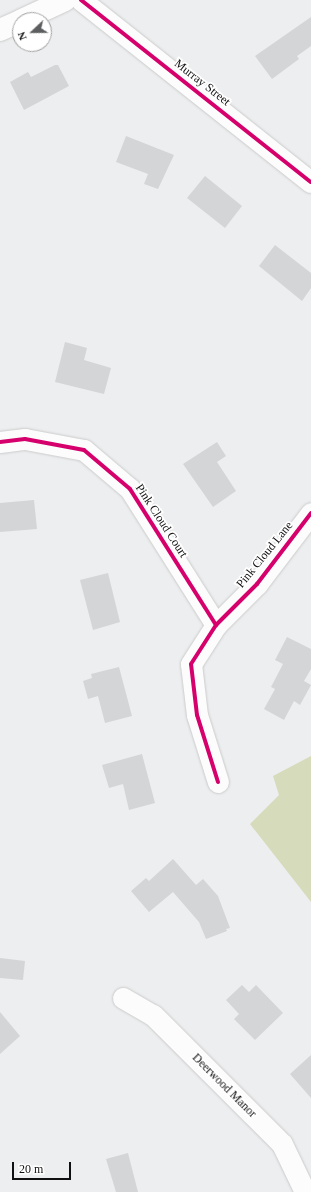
<!DOCTYPE html>
<style>
body{margin:0}
#map{position:relative;width:311px;height:1192px;overflow:hidden;background:#edeeef;font-family:Georgia,serif}
div>[style]{position:absolute}
.green>*{inset:0;background:#d6dbbb}
.building>*{inset:0;background:#d4d5d6}
.roads{filter:drop-shadow(0 0 1px #cbcbcc) drop-shadow(0 0 1px #cbcbcc)}
.minor>*{height:21px;margin:-10.5px;padding:0 10.5px;transform-origin:10.5px;border-radius:10.5px;background:#fcfcfd}
.tertiary>*{height:22px;margin:-11px;padding:0 11px;transform-origin:11px;border-radius:11px;background:#fcfcfd}
.cycleway>*{height:4px;margin:-2px;padding:0 2px;transform-origin:2px;border-radius:2px;background:#d6006c}
span{translate:-50% -50%;white-space:nowrap;text-align:center;line-height:1.15;-webkit-text-stroke:3.5px #fff;paint-order:stroke}
.street-label{font-size:12px;color:#101011}
.north{position:absolute;left:12px;top:12px;width:40px;height:40px;box-sizing:border-box;background:#fff;border:1px solid #9f9fa0;border-radius:50%;rotate:248deg;font-size:11px;font-weight:700;line-height:16px;text-align:center;color:#101011}
.north::after{content:'';display:block;margin:auto;width:14px;height:18px;background:#5d5e5f;clip-path:polygon(50% 0,100% 100%,50% 72%,0 100%)}
.scale{position:absolute;left:12px;top:1162px;width:59px;height:18px;box-sizing:border-box;border:2px solid #101011;border-top:0;padding-left:5px;font-size:12px;line-height:14px;white-space:nowrap;color:#101011;-webkit-text-stroke:3px #fff;paint-order:stroke}
</style>
<div id="map">
<div class="green">
<i style="clip-path:polygon(311px 756px,311px 902px,250px 824px,279px 795px,273px 776px)"></i>
</div>
<div class="building">
<i style="clip-path:polygon(311px 17px,311px 46px,297px 56px,299px 59px,272px 79px,255px 56px)"></i>
<i style="clip-path:polygon(55px 65px,58px 65px,69px 86px,24px 110px,10px 82px,28px 72px,31px 77px)"></i>
<i style="clip-path:polygon(126px 136px,174px 155px,158px 189px,144px 184px,148px 174px,116px 162px)"></i>
<i style="clip-path:polygon(205px 176px,242px 206px,225px 228px,187px 198px)"></i>
<i style="clip-path:polygon(275px 245px,311px 273px,311px 288px,302px 301px,259px 266px)"></i>
<i style="clip-path:polygon(65px 342px,87px 348px,84px 360px,111px 368px,104px 394px,55px 382px)"></i>
<i style="clip-path:polygon(217px 442px,226px 456px,217px 462px,236px 491px,213px 507px,183px 464px)"></i>
<i style="clip-path:polygon(34px 500px,37px 529px,0 532px,0 503px)"></i>
<i style="clip-path:polygon(108px 573px,120px 622px,93px 630px,80px 580px)"></i>
<i style="clip-path:polygon(287px 637px,311px 649px,311px 669px,304px 681px,311px 685px,300px 705px,294px 701px,284px 720px,264px 709px,275px 689px,271px 687px,283px 664px,275px 660px)"></i>
<i style="clip-path:polygon(119px 667px,132px 716px,105px 723px,98px 696px,88px 699px,83px 681px,92px 678px,91px 674px)"></i>
<i style="clip-path:polygon(142px 754px,155px 803px,129px 810px,123px 784px,109px 788px,102px 765px)"></i>
<i style="clip-path:polygon(173px 859px,196px 885px,203px 879px,218px 896px,230px 928px,226px 929px,227px 931px,206px 939px,199px 922px,173px 892px,149px 912px,131px 891px,146px 878px,149px 881px)"></i>
<i style="clip-path:polygon(0 958px,25px 961px,23px 980px,0 978px)"></i>
<i style="clip-path:polygon(242px 985px,249px 992px,256px 985px,283px 1013px,255px 1040px,234px 1019px,239px 1014px,226px 1000px)"></i>
<i style="clip-path:polygon(0 1012px,20px 1036px,0 1054px)"></i>
<i style="clip-path:polygon(311px 1055px,311px 1098px,290px 1074px)"></i>
<i style="clip-path:polygon(128px 1153px,138px 1192px,116px 1192px,106px 1159px)"></i>
</div>
<div class="roads">
<div class="minor">
<i style="left:81px;top:0;width:293px;rotate:38.4deg"></i>
<i style="left:0;top:442px;width:25px;rotate:-7deg"></i>
<i style="left:25px;top:439px;width:60px;rotate:10.6deg"></i>
<i style="left:84px;top:450px;width:60px;rotate:40.3deg"></i>
<i style="left:130px;top:489px;width:161px;rotate:57.7deg"></i>
<i style="left:218px;top:782px;width:70px;rotate:-107.4deg"></i>
<i style="left:197px;top:715px;width:51px;rotate:-96.7deg"></i>
<i style="left:191px;top:664px;width:46px;rotate:-57.3deg"></i>
<i style="left:216px;top:625px;width:58px;rotate:-45deg"></i>
<i style="left:257px;top:584px;width:89px;rotate:-52.7deg"></i>
<i style="left:123px;top:998px;width:34px;rotate:30deg"></i>
<i style="left:153px;top:1015px;width:182px;rotate:45deg"></i>
<i style="left:282px;top:1144px;width:53px;rotate:64.4deg"></i>
</div>
<div class="tertiary">
<i style="left:22px;top:20px;width:47px;rotate:-24.9deg"></i>
<i style="left:0;top:30px;width:22px;rotate:-24deg"></i>
</div>
</div>
<div class="cycleway">
<i style="left:81px;top:0;width:293px;rotate:38.4deg"></i>
<i style="left:0;top:442px;width:25px;rotate:-7deg"></i>
<i style="left:25px;top:439px;width:60px;rotate:10.6deg"></i>
<i style="left:84px;top:450px;width:60px;rotate:40.3deg"></i>
<i style="left:130px;top:489px;width:161px;rotate:57.7deg"></i>
<i style="left:218px;top:782px;width:70px;rotate:-107.4deg"></i>
<i style="left:197px;top:715px;width:51px;rotate:-96.7deg"></i>
<i style="left:191px;top:664px;width:46px;rotate:-57.3deg"></i>
<i style="left:216px;top:625px;width:58px;rotate:-45deg"></i>
<i style="left:257px;top:584px;width:89px;rotate:-52.7deg"></i>
</div>
<div class="street-label">
<span style="left:202px;top:83px;rotate:38deg">Murray Street</span>
<span style="left:161px;top:521px;rotate:57deg">Pink Cloud Court</span>
<span style="left:265px;top:555px;rotate:-51deg">Pink Cloud Lane</span>
<span style="left:224px;top:1086px;rotate:45deg">Deerwood Manor</span>
</div>
<div class="north">N</div>
<div class="scale">20 m</div>
</div>
